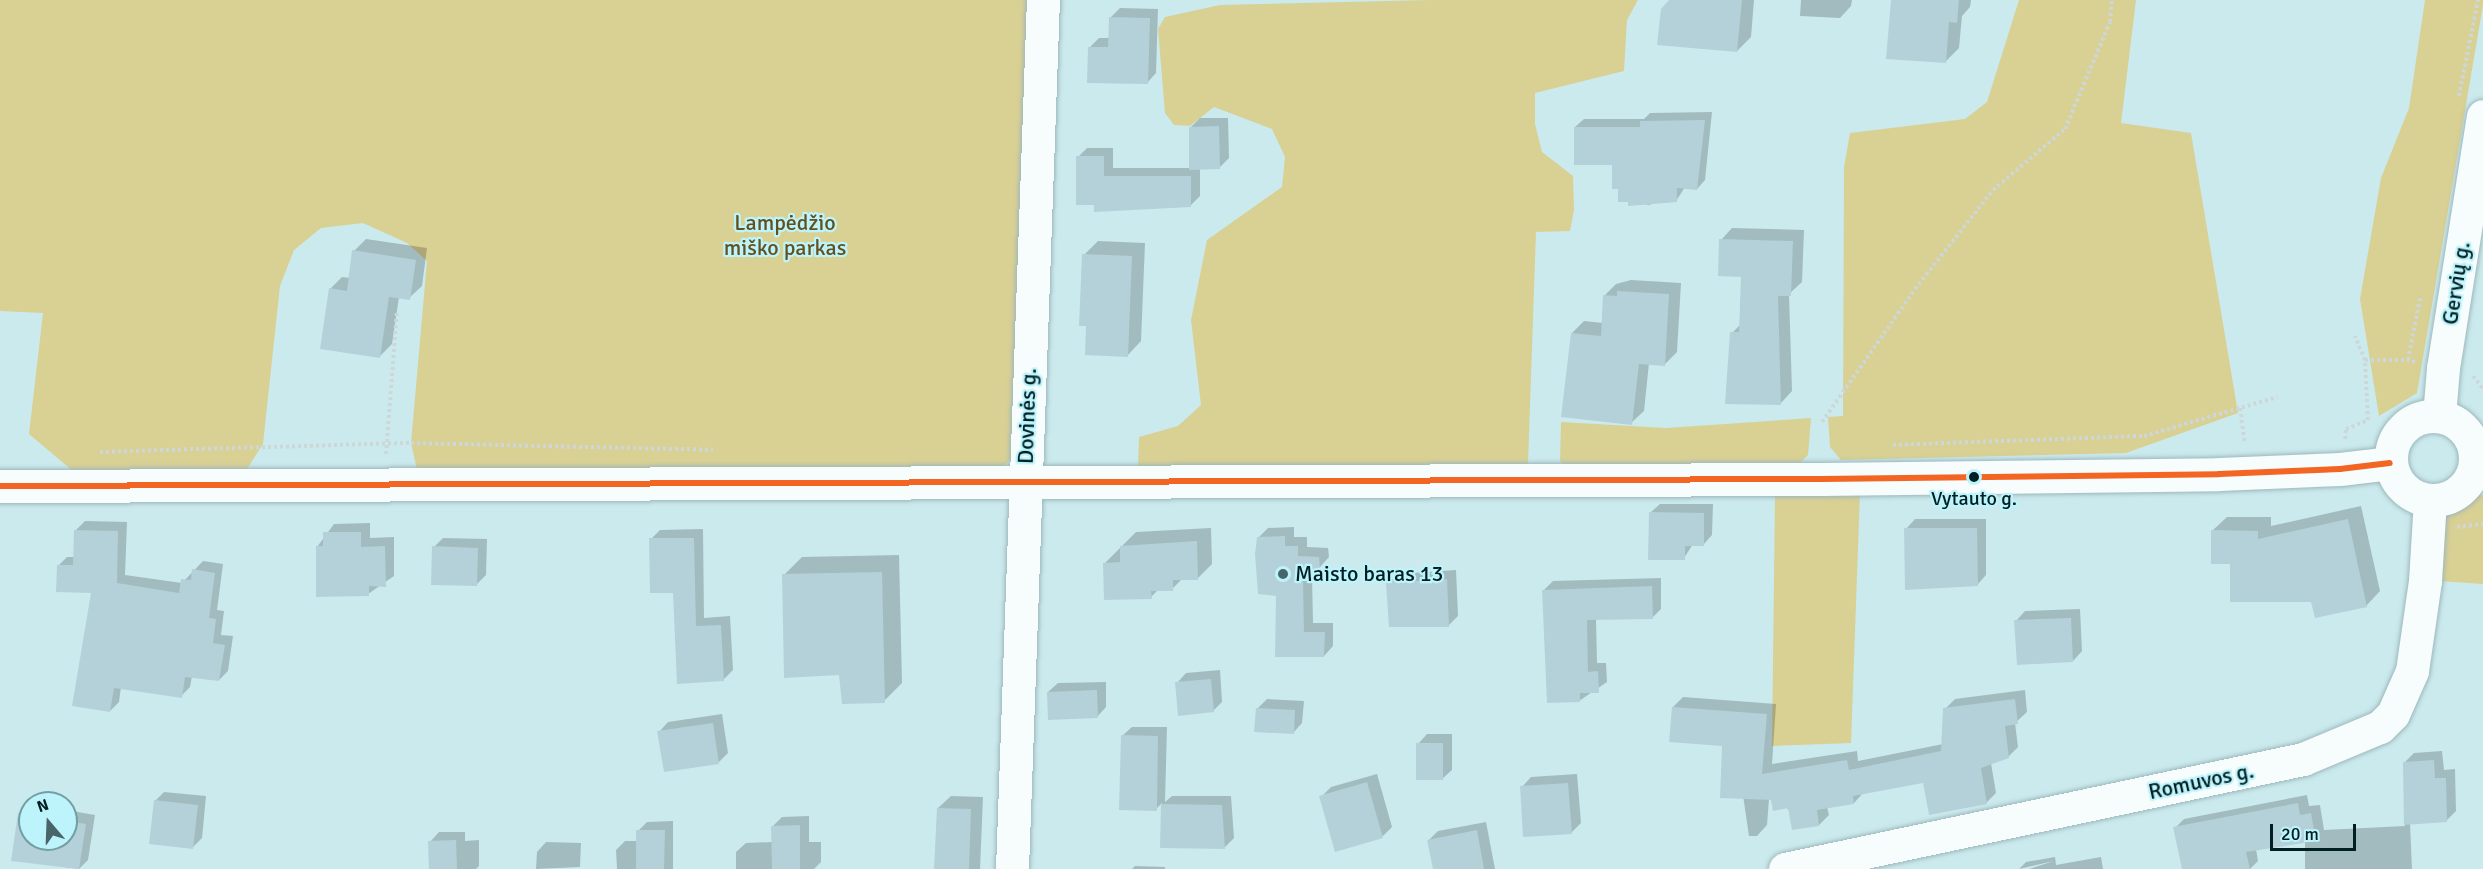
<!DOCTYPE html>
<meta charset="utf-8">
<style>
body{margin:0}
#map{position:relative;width:2483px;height:869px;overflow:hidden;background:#cbeaee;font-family:Signika,sans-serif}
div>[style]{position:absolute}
.green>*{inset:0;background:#d9d094}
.shadow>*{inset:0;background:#0003}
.building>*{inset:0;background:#b4d1d9}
.path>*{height:4px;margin-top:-2px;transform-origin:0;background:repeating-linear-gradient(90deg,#ced7d8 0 3px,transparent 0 6px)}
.roads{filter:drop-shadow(0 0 2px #9db8bb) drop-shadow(0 0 2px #9db8bb)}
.minor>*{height:33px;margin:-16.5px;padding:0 16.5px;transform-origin:16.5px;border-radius:16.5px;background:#f7fcfc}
.minor>.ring{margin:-16.5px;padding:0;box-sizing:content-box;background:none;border:33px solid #f7fcfc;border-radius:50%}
.bus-1>*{height:6px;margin:-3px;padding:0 3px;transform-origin:3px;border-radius:3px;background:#f26522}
.dots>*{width:16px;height:16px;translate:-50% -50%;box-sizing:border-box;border:3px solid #bdf4fc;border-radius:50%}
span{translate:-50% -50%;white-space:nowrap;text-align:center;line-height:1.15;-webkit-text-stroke:4.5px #bdf4fc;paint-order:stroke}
.bus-label{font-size:20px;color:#011e22}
.park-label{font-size:22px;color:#63501f}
.street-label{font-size:22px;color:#011e22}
.poi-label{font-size:22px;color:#011e22}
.left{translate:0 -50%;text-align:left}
.north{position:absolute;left:18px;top:791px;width:60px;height:60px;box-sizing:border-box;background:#bdf4fc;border:2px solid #729ea5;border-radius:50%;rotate:341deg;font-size:16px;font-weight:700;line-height:24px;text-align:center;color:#011e22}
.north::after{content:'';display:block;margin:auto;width:21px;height:27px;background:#486569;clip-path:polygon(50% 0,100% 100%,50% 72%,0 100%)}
.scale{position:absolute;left:2270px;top:824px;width:86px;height:27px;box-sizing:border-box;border:3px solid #011e22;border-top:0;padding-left:8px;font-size:18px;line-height:21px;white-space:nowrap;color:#011e22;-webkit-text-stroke:4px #bdf4fc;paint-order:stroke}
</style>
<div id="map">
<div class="green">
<i style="clip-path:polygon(0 0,1028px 0,1012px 457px,1003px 468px,417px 470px,411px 443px,427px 261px,407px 243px,363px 223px,321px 228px,294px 250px,280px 286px,263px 444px,245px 472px,74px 472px,29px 434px,43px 313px,0 311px)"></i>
<i style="clip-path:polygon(1430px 0,1638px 0,1627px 20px,1624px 71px,1535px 93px,1535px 124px,1542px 152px,1573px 176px,1574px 210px,1570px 231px,1536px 232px,1528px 464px,1138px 468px,1139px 437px,1178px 426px,1201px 405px,1191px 320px,1207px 240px,1282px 187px,1285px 157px,1272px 129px,1214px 107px,1190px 126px,1174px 125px,1165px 113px,1158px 29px,1165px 17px,1220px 5px)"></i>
<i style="clip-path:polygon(2019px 0,2136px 0,2121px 123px,2191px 133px,2238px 413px,2126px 453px,1841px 460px,1830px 447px,1828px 417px,1843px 416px,1844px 167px,1850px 133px,1965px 119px,1987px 102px)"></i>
<i style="clip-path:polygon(2425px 0,2483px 0,2483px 5px,2417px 393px,2379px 416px,2360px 299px,2381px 178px,2409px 108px)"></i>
<i style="clip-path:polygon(1811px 418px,1808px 455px,1800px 463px,1570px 470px,1560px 461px,1561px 422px,1666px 428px)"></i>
<i style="clip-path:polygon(1860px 492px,1851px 743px,1772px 746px,1775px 495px)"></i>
<i style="clip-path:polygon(2474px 495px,2483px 495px,2483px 584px,2439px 581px,2445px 513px,2455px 501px)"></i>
</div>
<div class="shadow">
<i style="clip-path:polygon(1671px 0,1754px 0,1751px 37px,1737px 51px)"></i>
<i style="clip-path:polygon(1801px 0,1852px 0,1851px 6px,1840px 18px,1800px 16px)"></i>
<i style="clip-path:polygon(1892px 0,1971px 0,1970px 7px,1962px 16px,1959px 48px,1945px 62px)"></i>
<i style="clip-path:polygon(1120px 8px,1158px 9px,1156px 73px,1147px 83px,1090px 47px,1099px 38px,1110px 38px,1111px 17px)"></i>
<i style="clip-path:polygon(1712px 112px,1705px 180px,1697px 189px,1685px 187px,1676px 201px,1654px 201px,1650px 205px,1620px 201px,1614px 164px,1575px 127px,1584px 119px,1644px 119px,1650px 113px)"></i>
<i style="clip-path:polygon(1200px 118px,1228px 118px,1229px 158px,1219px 168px,1200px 168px,1200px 196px,1190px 206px,1095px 203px,1078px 157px,1087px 148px,1113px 148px,1113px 168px,1190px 168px,1190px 128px)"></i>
<i style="clip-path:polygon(1732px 228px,1804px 230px,1802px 282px,1789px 294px,1792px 391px,1781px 403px,1732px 333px,1741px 324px,1742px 275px,1721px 240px)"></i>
<i style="clip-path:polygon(366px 239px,427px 248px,422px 286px,409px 298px,399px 297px,392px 344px,380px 356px,330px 289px,342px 277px,350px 278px,354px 251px)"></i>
<i style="clip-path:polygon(1098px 241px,1145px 243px,1141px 341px,1127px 356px,1087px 325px,1084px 255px)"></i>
<i style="clip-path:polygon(1631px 280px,1681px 283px,1677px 352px,1665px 364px,1649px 363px,1644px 411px,1631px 423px,1572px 333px,1584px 321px,1603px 323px,1604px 296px,1616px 284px)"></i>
<i style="clip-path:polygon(1660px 504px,1713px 504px,1712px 535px,1703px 545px,1693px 544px,1684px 558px,1650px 513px)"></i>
<i style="clip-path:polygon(2361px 506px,2380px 591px,2366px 606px,2312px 601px,2212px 531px,2227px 517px,2271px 517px,2271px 526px)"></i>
<i style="clip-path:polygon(1915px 519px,1986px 519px,1986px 575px,1977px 585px,1906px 529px)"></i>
<i style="clip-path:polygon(85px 521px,127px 522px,125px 575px,182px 583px,203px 561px,223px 564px,217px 610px,224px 611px,221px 635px,233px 636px,228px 671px,219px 680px,192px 676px,190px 687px,181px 696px,121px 687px,119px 702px,110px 711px,93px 591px,58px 566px,67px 557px,75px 557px,76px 530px)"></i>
<i style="clip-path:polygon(370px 523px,370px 538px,394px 537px,394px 576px,368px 594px,317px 547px,334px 524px)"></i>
<i style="clip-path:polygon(1294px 527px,1294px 537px,1307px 537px,1307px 547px,1328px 548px,1329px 557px,1312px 576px,1313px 623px,1333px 623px,1333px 646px,1324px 656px,1277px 656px,1277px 595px,1259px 537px,1268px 528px)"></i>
<i style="clip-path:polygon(1211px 528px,1212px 564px,1198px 578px,1183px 578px,1172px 589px,1159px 589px,1151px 597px,1105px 563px,1136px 532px)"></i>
<i style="clip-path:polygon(703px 529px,704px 618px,730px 616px,733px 670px,723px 680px,674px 592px,651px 539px,660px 530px)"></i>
<i style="clip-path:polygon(443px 538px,487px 539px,486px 575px,476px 585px,434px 547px)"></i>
<i style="clip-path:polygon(899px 555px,902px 683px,884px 701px,840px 674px,784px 575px,802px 557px)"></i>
<i style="clip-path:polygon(1456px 570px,1458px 616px,1449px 625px,1417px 627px,1388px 583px,1397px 574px)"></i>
<i style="clip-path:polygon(1661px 578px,1661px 609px,1652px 618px,1596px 619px,1597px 663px,1606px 663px,1607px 682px,1579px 701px,1544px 590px,1553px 581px)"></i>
<i style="clip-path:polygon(2080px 609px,2082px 651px,2073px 661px,2016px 621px,2025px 611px)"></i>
<i style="clip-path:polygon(1220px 670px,1222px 702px,1213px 711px,1177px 683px,1186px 673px)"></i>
<i style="clip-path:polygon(1106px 682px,1106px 707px,1097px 717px,1048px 692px,1058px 683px)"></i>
<i style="clip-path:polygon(2025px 690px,2027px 712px,2015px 723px,2018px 747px,2008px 757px,1991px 763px,1996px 793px,1986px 803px,1959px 776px,1864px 792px,1854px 803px,1827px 807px,1829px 815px,1819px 825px,1769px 799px,1767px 825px,1757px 836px,1749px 836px,1740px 775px,1724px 744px,1673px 707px,1683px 697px,1776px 704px,1772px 764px,1857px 751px,1858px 761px,1943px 744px,1945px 709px,1955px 699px)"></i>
<i style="clip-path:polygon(1267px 699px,1304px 701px,1302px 723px,1293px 733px,1257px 709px)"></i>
<i style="clip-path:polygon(722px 714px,728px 753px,719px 762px,659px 732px,668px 722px)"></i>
<i style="clip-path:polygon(1132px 727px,1167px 727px,1165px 802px,1172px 796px,1231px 796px,1234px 838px,1225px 847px,1162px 823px,1162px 803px,1156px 809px,1122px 736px)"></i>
<i style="clip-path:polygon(1427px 734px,1452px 734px,1452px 770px,1442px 779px,1418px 744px)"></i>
<i style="clip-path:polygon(2442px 751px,2444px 770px,2455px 769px,2456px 811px,2446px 821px,2410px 823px,2412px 869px,2305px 869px,2305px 841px,2256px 849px,2258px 861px,2250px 869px,2184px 869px,2175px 828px,2184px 819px,2307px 795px,2309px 806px,2320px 805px,2324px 830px,2405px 826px,2404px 763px,2414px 753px)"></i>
<i style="clip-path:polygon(1377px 774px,1392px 827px,1383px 836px,1321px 797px,1331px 787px)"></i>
<i style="clip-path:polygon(1577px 774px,1581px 823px,1571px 833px,1522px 787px,1531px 777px)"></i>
<i style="clip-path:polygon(164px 792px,206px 796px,202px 838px,192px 848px,155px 801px)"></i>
<i style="clip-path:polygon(951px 796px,983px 797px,980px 869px,936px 869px,938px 808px)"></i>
<i style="clip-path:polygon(30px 805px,30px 839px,66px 839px,66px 810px,95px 815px,88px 860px,79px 869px,13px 860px,20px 814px)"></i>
<i style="clip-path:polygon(809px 816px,809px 842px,821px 842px,821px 862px,814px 869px,736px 869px,736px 852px,746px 843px,773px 842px,773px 826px,782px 817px)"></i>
<i style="clip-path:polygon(673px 821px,673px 869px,617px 869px,616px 850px,625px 841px,638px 841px,638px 831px,647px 822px)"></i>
<i style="clip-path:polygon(1486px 822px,1495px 869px,1434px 869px,1429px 840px,1438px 831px)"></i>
<i style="clip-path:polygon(439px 832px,465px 832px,465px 841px,479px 840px,479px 866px,476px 869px,431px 869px,430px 842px)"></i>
<i style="clip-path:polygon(546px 842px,581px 843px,580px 867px,536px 869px,537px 852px)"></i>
<i style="clip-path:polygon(2055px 857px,2056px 865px,2101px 857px,2103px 869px,2029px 869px,2054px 861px,2019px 869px,2026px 862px)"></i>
<i style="clip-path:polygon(1135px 866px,1165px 867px,1165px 869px,1132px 869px)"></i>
</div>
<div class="building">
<i style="clip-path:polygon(1669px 0,1742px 0,1737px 52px,1657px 45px,1661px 9px)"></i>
<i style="clip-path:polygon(1891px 0,1959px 0,1957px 23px,1949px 22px,1946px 63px,1886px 59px)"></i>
<i style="clip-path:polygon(1109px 17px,1150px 18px,1148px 84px,1087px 83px,1088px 47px,1108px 47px)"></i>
<i style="clip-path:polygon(1705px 120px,1697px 190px,1677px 188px,1677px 202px,1628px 206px,1628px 202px,1618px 202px,1618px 189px,1612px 189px,1612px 165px,1574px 165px,1574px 127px,1640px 127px,1640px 121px)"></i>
<i style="clip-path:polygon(1219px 126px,1220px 169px,1189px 170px,1189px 127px)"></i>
<i style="clip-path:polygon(1076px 156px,1104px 156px,1104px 176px,1191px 176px,1191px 207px,1094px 212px,1094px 205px,1076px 205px)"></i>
<i style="clip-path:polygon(1719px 239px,1793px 241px,1791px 296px,1778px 296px,1781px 405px,1725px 404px,1730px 332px,1739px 332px,1741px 277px,1718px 276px)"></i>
<i style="clip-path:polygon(352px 250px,416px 260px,410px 300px,389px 297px,380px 358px,320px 349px,329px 288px,347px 291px)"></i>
<i style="clip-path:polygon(1082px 254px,1132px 256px,1128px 357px,1085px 355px,1086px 326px,1079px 326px)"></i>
<i style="clip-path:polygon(1617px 291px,1669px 294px,1665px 366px,1639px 364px,1632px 425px,1561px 417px,1571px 333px,1601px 336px,1603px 295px,1617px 296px)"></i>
<i style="clip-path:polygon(1649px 512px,1704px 513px,1704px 546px,1685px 546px,1685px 560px,1648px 560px)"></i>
<i style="clip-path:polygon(2348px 519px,2367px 607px,2315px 618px,2311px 602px,2230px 602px,2230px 564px,2211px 564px,2211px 530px,2258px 531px,2258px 539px)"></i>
<i style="clip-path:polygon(1904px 528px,1977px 528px,1978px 586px,1905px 590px)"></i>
<i style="clip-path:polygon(74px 530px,118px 531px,117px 583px,179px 593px,181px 579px,191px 580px,192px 569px,215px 573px,209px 618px,216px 619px,213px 643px,225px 645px,219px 681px,185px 677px,182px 698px,114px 688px,110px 712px,72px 706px,91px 593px,56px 592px,57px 565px,73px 565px)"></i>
<i style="clip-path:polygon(323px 532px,361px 532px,361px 547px,385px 546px,386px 587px,369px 586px,369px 596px,316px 597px,316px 546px,323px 546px)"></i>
<i style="clip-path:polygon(1285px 536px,1285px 546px,1298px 546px,1298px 556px,1319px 557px,1320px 568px,1313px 569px,1313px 577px,1303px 578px,1304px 632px,1325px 632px,1324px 657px,1275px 657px,1276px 596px,1258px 594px,1255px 554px,1257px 537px)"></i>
<i style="clip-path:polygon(649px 538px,694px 538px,696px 626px,721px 625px,724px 681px,677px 684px,673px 593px,650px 593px)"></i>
<i style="clip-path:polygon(1197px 541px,1198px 580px,1173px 580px,1173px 591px,1151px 591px,1152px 599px,1104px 600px,1103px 563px,1120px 562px,1120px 546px)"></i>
<i style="clip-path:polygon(432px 546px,478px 548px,477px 586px,431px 585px)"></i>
<i style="clip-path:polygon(882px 572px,885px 703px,842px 704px,839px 675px,784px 678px,782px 574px)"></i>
<i style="clip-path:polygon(1447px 579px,1449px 627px,1389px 627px,1386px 583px)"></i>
<i style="clip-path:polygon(1652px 586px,1653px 619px,1587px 620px,1588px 672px,1598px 671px,1599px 693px,1580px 693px,1580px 702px,1547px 703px,1542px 590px)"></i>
<i style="clip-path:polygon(2071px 618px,2073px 662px,2017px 665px,2014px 620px)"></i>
<i style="clip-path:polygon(1211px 679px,1214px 712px,1178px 716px,1175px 682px)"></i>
<i style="clip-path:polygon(1097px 690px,1098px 718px,1048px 720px,1047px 692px)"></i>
<i style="clip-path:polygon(2015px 699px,2018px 724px,2005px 726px,2009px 758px,1981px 768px,1987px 804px,1929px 815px,1923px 783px,1853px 796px,1854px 804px,1817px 810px,1819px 826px,1792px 830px,1788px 808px,1773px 811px,1771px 800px,1720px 798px,1722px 746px,1669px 742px,1672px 707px,1767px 714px,1762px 774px,1847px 760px,1849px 770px,1941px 751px,1943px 708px)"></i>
<i style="clip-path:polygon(1256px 708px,1295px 710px,1294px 734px,1254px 732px)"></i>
<i style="clip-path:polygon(713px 723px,719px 764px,664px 772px,657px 731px)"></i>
<i style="clip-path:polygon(1121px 735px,1158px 736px,1157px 811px,1119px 810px)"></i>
<i style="clip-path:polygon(1416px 743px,1443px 743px,1443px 780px,1416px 780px)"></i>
<i style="clip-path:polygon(2434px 760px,2435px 778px,2446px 778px,2447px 822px,2404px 825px,2403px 762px)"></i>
<i style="clip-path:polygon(1367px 782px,1383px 838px,1335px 852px,1319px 796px)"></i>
<i style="clip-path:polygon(1568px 783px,1572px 834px,1523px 837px,1520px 786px)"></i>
<i style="clip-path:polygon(154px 800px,198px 805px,193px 849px,149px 844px)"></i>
<i style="clip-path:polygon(2298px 803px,2300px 815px,2311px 813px,2316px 841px,2246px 852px,2250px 869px,2182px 869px,2173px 827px)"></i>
<i style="clip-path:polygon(1161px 804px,1222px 805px,1225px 849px,1160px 848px)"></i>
<i style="clip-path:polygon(937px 808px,971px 809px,969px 869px,934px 869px)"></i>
<i style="clip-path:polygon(18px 813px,30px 815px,30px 839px,66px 839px,66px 821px,86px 824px,79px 869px,11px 861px)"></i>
<i style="clip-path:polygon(800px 825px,800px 869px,772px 869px,771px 826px)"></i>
<i style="clip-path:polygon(636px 830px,665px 830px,664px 869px,636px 869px)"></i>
<i style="clip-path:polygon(1477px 830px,1484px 869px,1433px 869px,1427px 840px)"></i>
<i style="clip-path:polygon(456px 840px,457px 869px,429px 869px,428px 841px)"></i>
</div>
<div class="path">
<i style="left:2459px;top:96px;width:98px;rotate:-78.8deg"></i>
<i style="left:2365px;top:360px;width:43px"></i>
<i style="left:2415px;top:362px;width:7px;rotate:-164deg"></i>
<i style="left:2408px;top:360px;width:63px;rotate:-79deg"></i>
<i style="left:2473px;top:376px;width:16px;rotate:52deg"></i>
<i style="left:2240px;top:408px;width:35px;rotate:82deg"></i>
<i style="left:1822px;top:422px;width:162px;rotate:-55deg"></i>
<i style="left:1915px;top:289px;width:126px;rotate:-51.8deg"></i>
<i style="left:1993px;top:190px;width:94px;rotate:-40.3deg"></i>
<i style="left:2065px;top:129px;width:116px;rotate:-67.2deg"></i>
<i style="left:2110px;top:22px;width:22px;rotate:-85deg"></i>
<i style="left:2345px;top:439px;width:10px;rotate:-84deg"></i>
<i style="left:2346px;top:429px;width:24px;rotate:-22deg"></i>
<i style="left:2368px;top:420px;width:60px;rotate:-92.9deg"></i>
<i style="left:2365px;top:360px;width:26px;rotate:-113deg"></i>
<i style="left:1893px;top:445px;width:251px;rotate:-2.1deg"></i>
<i style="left:2144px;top:436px;width:139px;rotate:-16.3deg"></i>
<i style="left:100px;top:452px;width:311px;rotate:-1.7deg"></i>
<i style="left:411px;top:443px;width:302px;rotate:1.3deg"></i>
<i style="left:386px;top:454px;width:144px;rotate:-85.6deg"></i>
<i style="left:2457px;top:527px;width:26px;rotate:-7deg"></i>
</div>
<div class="roads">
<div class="minor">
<i style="left:2439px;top:416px;width:48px;rotate:-85.2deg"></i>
<i style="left:2443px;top:368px;width:255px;rotate:-81deg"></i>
<i class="ring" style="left:2391px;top:416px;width:51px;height:51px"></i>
<i style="left:0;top:486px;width:1821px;rotate:-0.22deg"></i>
<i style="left:1821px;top:479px;width:398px;rotate:-0.7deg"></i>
<i style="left:2219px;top:474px;width:121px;rotate:-2.4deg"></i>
<i style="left:2340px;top:469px;width:50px;rotate:-6.8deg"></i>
<i style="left:1012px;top:869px;width:870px;rotate:-87.96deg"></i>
<i style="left:1785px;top:869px;width:530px;rotate:-11.99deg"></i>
<i style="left:2303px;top:759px;width:83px;rotate:-22.6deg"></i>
<i style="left:2380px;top:727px;width:18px;rotate:-45deg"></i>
<i style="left:2393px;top:714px;width:47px;rotate:-66.2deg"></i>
<i style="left:2412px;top:671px;width:91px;rotate:-81.8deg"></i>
<i style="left:2425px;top:581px;width:81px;rotate:-86.5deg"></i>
</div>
</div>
<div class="bus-1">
<i style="left:0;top:486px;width:1821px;rotate:-0.22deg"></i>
<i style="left:1821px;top:479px;width:398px;rotate:-0.7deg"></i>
<i style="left:2219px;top:474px;width:121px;rotate:-2.4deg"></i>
<i style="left:2340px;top:469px;width:50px;rotate:-6.8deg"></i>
</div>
<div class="dots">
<i style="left:1974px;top:477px;background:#011e22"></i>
<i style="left:1283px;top:574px;background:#486569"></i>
</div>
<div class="bus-label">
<span style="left:1974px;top:498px">Vytauto g.</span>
</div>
<div class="park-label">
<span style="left:785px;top:235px">Lampėdžio<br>miško parkas</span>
</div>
<div class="street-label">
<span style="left:2456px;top:283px;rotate:-81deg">Gervių g.</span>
<span style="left:1027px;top:416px;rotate:-88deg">Dovinės g.</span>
<span style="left:2201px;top:781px;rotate:-12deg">Romuvos g.</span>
</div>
<div class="poi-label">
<span class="left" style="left:1295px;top:574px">Maisto baras 13</span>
</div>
<div class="north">N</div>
<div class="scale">20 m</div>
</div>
